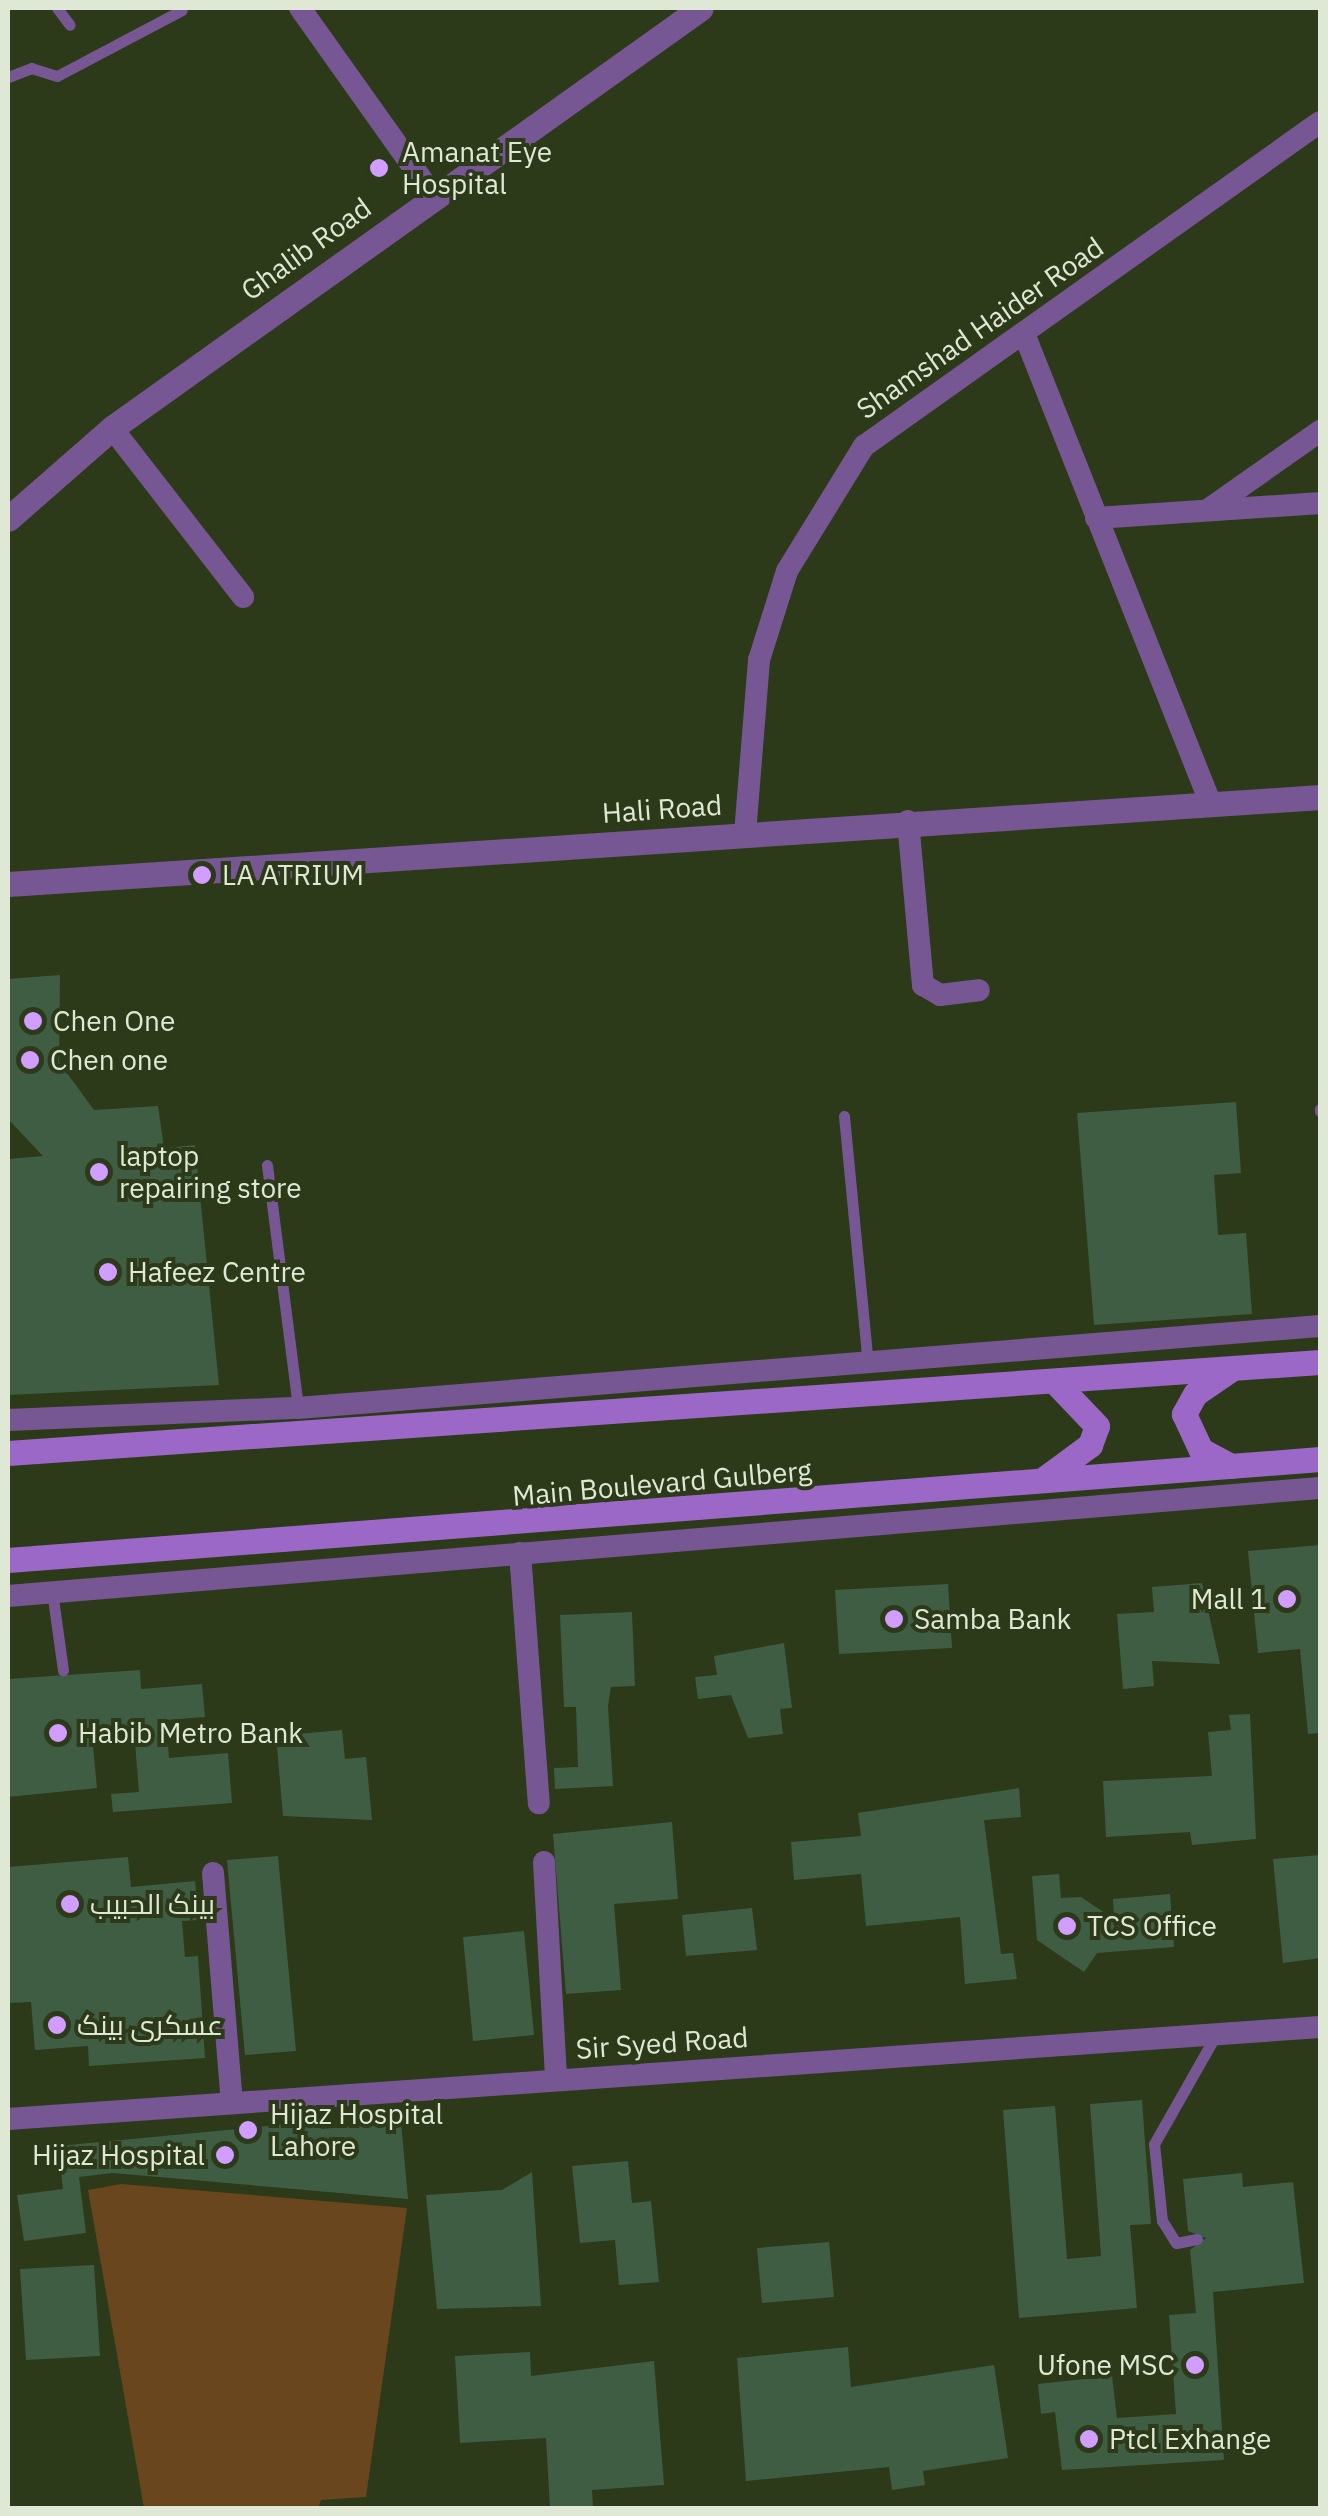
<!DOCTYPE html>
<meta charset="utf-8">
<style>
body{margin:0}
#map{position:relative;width:1328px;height:2516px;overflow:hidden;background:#2c3a19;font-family:"IBM Plex Sans",Cairo,sans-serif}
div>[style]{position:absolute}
.green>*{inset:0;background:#69461d}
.building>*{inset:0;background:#3f5d43}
.service>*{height:11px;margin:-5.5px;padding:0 5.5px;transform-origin:5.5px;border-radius:5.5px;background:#775793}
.minor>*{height:22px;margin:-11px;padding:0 11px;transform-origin:11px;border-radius:11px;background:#775793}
.tertiary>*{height:25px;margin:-12.5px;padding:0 12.5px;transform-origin:12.5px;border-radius:12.5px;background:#775793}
.secondary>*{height:25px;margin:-12.5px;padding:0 12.5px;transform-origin:12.5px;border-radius:12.5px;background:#9c68c8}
.dots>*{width:28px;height:28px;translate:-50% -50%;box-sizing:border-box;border:5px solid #2c3a19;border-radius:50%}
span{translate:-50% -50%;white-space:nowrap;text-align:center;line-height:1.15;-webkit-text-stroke:8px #2c3a19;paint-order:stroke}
.poi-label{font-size:28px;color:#dfe8d4}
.left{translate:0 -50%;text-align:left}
.right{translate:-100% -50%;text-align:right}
.street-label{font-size:28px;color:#dfe8d4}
.frame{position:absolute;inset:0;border:10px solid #dfe8d4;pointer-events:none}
</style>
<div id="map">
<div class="green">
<i style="clip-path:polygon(121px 2184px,407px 2208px,366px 2497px,321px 2500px,318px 2508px,144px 2508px,88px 2190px)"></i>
</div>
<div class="building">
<i style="clip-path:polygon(60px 975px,59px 1062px,94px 1110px,158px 1106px,164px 1148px,195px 1145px,219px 1385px,8px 1395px,8px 1159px,43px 1156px,8px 1119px,8px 979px)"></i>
<i style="clip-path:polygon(1236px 1102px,1241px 1173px,1214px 1175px,1218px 1235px,1246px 1233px,1252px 1314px,1094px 1325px,1077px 1113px)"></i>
<i style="clip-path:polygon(1320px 1545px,1320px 1733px,1308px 1734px,1300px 1649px,1258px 1653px,1248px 1551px)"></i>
<i style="clip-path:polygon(1202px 1583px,1220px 1664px,1152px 1661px,1154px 1686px,1123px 1689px,1117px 1614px,1154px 1612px,1152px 1587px)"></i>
<i style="clip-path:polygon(948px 1584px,952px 1648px,839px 1654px,835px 1590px)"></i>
<i style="clip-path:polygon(632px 1612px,635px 1686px,611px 1687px,608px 1706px,613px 1786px,555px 1789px,554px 1768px,578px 1767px,576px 1707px,564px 1707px,560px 1615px)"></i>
<i style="clip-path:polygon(784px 1643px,792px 1708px,780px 1709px,783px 1734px,748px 1738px,731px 1695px,698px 1699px,695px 1677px,717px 1675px,714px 1656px)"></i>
<i style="clip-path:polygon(140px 1670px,141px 1689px,202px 1684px,205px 1717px,166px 1720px,169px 1758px,228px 1753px,232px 1803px,113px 1812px,111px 1794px,139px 1792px,135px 1743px,93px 1747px,97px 1788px,8px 1797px,8px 1679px)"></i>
<i style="clip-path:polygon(1250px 1714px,1256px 1839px,1192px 1845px,1190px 1832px,1106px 1837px,1103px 1781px,1212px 1776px,1208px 1732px,1231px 1730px,1229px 1715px)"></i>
<i style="clip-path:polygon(342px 1730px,345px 1759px,366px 1757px,372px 1820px,283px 1816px,276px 1736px)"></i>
<i style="clip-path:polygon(1019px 1788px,1021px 1817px,984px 1820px,1001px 1954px,1013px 1953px,1017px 1979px,965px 1984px,960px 1917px,866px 1926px,861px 1874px,794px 1880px,791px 1842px,861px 1836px,858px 1813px)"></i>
<i style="clip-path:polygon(672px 1822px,678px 1899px,614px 1904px,621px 1990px,566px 1994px,553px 1834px)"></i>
<i style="clip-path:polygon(1320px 1855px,1320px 1958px,1283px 1963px,1273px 1859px)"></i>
<i style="clip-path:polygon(278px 1856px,296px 2051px,245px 2055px,227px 1860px)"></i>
<i style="clip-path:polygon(128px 1857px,131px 1887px,195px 1881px,199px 1920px,182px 1921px,185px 1957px,198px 1956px,205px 2058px,89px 2066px,88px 2046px,35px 2050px,31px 2002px,8px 2003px,8px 1867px)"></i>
<i style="clip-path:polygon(1059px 1874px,1061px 1898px,1081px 1897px,1114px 1919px,1113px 1899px,1170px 1894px,1174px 1947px,1097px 1953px,1084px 1972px,1037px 1940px,1032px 1876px)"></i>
<i style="clip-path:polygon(752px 1908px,757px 1950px,686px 1956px,682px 1915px)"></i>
<i style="clip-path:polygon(524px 1931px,534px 2035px,473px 2041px,463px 1937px)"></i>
<i style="clip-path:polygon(1142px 2100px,1151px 2224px,1130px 2225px,1137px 2308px,1019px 2318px,1003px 2110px,1055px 2106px,1067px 2259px,1101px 2256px,1090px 2104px)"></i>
<i style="clip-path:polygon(321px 2121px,321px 2129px,401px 2122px,408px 2199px,113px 2173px,79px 2177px,86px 2233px,24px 2241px,17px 2195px,63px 2189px,58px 2146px)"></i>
<i style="clip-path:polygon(628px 2161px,632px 2203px,651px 2201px,659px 2282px,619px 2285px,615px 2240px,580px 2243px,572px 2166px)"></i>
<i style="clip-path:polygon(532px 2172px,541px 2306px,437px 2309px,426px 2195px,502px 2190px)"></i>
<i style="clip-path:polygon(1242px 2173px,1243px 2187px,1293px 2182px,1304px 2283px,1213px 2292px,1224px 2460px,1062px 2470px,1055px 2412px,1041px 2414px,1038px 2384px,1112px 2376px,1117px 2418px,1176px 2414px,1169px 2315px,1196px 2313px,1190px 2250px,1206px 2238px,1188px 2231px,1183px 2179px)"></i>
<i style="clip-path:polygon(829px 2242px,834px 2297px,762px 2303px,757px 2248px)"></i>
<i style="clip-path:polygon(94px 2265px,100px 2356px,26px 2360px,20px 2269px)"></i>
<i style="clip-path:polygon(848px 2347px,851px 2387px,994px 2365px,1008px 2458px,923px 2471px,925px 2485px,892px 2490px,889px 2467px,746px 2481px,737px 2358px)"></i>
<i style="clip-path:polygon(530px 2352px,531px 2376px,654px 2361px,664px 2485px,592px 2490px,593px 2508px,550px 2508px,546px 2438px,460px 2443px,455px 2356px)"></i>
</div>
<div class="service">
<i style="left:57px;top:8px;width:21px;rotate:53deg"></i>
<i style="left:8px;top:77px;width:25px;rotate:-21deg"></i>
<i style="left:31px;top:68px;width:27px;rotate:17deg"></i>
<i style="left:57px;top:76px;width:141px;rotate:-27.8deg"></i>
<i style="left:1320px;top:1109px;width:2px;rotate:90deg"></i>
<i style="left:844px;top:1116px;width:248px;rotate:84.5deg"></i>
<i style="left:267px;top:1165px;width:245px;rotate:82.7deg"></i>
<i style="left:52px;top:1591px;width:80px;rotate:82.1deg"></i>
<i style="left:1197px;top:2239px;width:21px;rotate:169deg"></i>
<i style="left:1176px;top:2243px;width:26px;rotate:-122deg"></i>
<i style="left:1162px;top:2221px;width:77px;rotate:-95.9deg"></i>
<i style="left:1154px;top:2144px;width:125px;rotate:-60.4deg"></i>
</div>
<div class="minor">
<i style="left:300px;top:8px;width:228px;rotate:54.6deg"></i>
<i style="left:1025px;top:336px;width:501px;rotate:68.35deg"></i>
<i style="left:112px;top:428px;width:214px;rotate:52.2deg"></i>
<i style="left:1209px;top:509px;width:136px;rotate:-35.1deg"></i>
<i style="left:1096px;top:518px;width:225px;rotate:-3.8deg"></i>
<i style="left:908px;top:821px;width:165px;rotate:84.8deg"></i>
<i style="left:923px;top:985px;width:20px;rotate:30deg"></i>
<i style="left:940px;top:995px;width:39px;rotate:-7deg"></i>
<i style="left:745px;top:834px;width:175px;rotate:-85.4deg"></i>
<i style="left:759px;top:660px;width:93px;rotate:-72.5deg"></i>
<i style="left:787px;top:571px;width:147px;rotate:-58.4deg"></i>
<i style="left:864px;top:446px;width:559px;rotate:-35.39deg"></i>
<i style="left:8px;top:1420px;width:290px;rotate:-2.4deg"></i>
<i style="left:298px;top:1408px;width:1025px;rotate:-4.59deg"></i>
<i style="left:520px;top:1553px;width:251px;rotate:85.7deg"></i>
<i style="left:8px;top:1596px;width:1316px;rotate:-4.71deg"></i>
<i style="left:544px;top:1862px;width:218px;rotate:86.8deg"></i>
<i style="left:213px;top:1873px;width:231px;rotate:85.3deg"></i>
<i style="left:8px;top:2119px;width:1315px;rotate:-4.01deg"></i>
</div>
<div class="tertiary">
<i style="left:8px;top:519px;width:138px;rotate:-41.2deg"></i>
<i style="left:112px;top:428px;width:723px;rotate:-35.49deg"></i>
<i style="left:8px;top:884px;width:1315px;rotate:-3.79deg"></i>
</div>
<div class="secondary">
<i style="left:1230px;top:1370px;width:42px;rotate:145.6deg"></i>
<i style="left:1195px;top:1394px;width:23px;rotate:119deg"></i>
<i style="left:1184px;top:1414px;width:40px;rotate:65deg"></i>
<i style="left:1201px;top:1450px;width:34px;rotate:28deg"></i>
<i style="left:8px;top:1453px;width:1315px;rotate:-3.97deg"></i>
<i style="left:1045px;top:1478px;width:56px;rotate:-36.3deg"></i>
<i style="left:1090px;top:1445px;width:20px;rotate:-70deg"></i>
<i style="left:1097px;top:1426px;width:62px;rotate:-133.7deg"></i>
<i style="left:8px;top:1560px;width:1316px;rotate:-4.4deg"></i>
</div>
<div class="dots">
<i style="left:379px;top:168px;background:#d19dfe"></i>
<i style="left:202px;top:875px;background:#d19dfe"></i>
<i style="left:33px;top:1021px;background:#d19dfe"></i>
<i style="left:30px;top:1060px;background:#d19dfe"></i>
<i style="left:99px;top:1172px;background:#d19dfe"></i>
<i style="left:108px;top:1272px;background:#d19dfe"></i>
<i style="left:1287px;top:1599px;background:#d19dfe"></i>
<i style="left:894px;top:1619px;background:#d19dfe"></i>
<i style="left:58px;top:1733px;background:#d19dfe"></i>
<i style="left:70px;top:1904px;background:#d19dfe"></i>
<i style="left:1067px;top:1926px;background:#d19dfe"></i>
<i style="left:57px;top:2025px;background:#d19dfe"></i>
<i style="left:248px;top:2130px;background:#d19dfe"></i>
<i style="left:225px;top:2155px;background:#d19dfe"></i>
<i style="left:1195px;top:2365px;background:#d19dfe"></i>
<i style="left:1089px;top:2439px;background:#d19dfe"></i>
</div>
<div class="poi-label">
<span class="left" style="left:402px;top:168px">Amanat Eye<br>Hospital</span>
<span class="left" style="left:222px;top:875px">LA ATRIUM</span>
<span class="left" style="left:53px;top:1021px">Chen One</span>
<span class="left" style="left:50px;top:1060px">Chen one</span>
<span class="left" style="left:119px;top:1172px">laptop<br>repairing store</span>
<span class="left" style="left:128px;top:1272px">Hafeez Centre</span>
<span class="right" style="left:1267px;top:1599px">Mall 1</span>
<span class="left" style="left:914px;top:1619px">Samba Bank</span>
<span class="left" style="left:78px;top:1733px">Habib Metro Bank</span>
<span class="left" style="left:90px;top:1904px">بينک الحبيب</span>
<span class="left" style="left:1087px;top:1926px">TCS Office</span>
<span class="left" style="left:77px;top:2025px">عسکری بینک</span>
<span class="left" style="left:270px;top:2130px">Hijaz Hospital<br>Lahore</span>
<span class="right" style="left:205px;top:2155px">Hijaz Hospital</span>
<span class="right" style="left:1175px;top:2365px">Ufone MSC</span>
<span class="left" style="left:1109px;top:2439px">Ptcl Exhange</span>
</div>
<div class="street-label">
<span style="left:306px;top:249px;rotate:-36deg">Ghalib Road</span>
<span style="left:980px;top:328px;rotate:-35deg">Shamshad Haider Road</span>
<span style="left:662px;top:809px;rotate:-4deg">Hali Road</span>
<span style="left:662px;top:1483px;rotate:-5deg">Main Boulevard Gulberg</span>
<span style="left:662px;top:2043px;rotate:-4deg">Sir Syed Road</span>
</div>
<div class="frame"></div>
</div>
